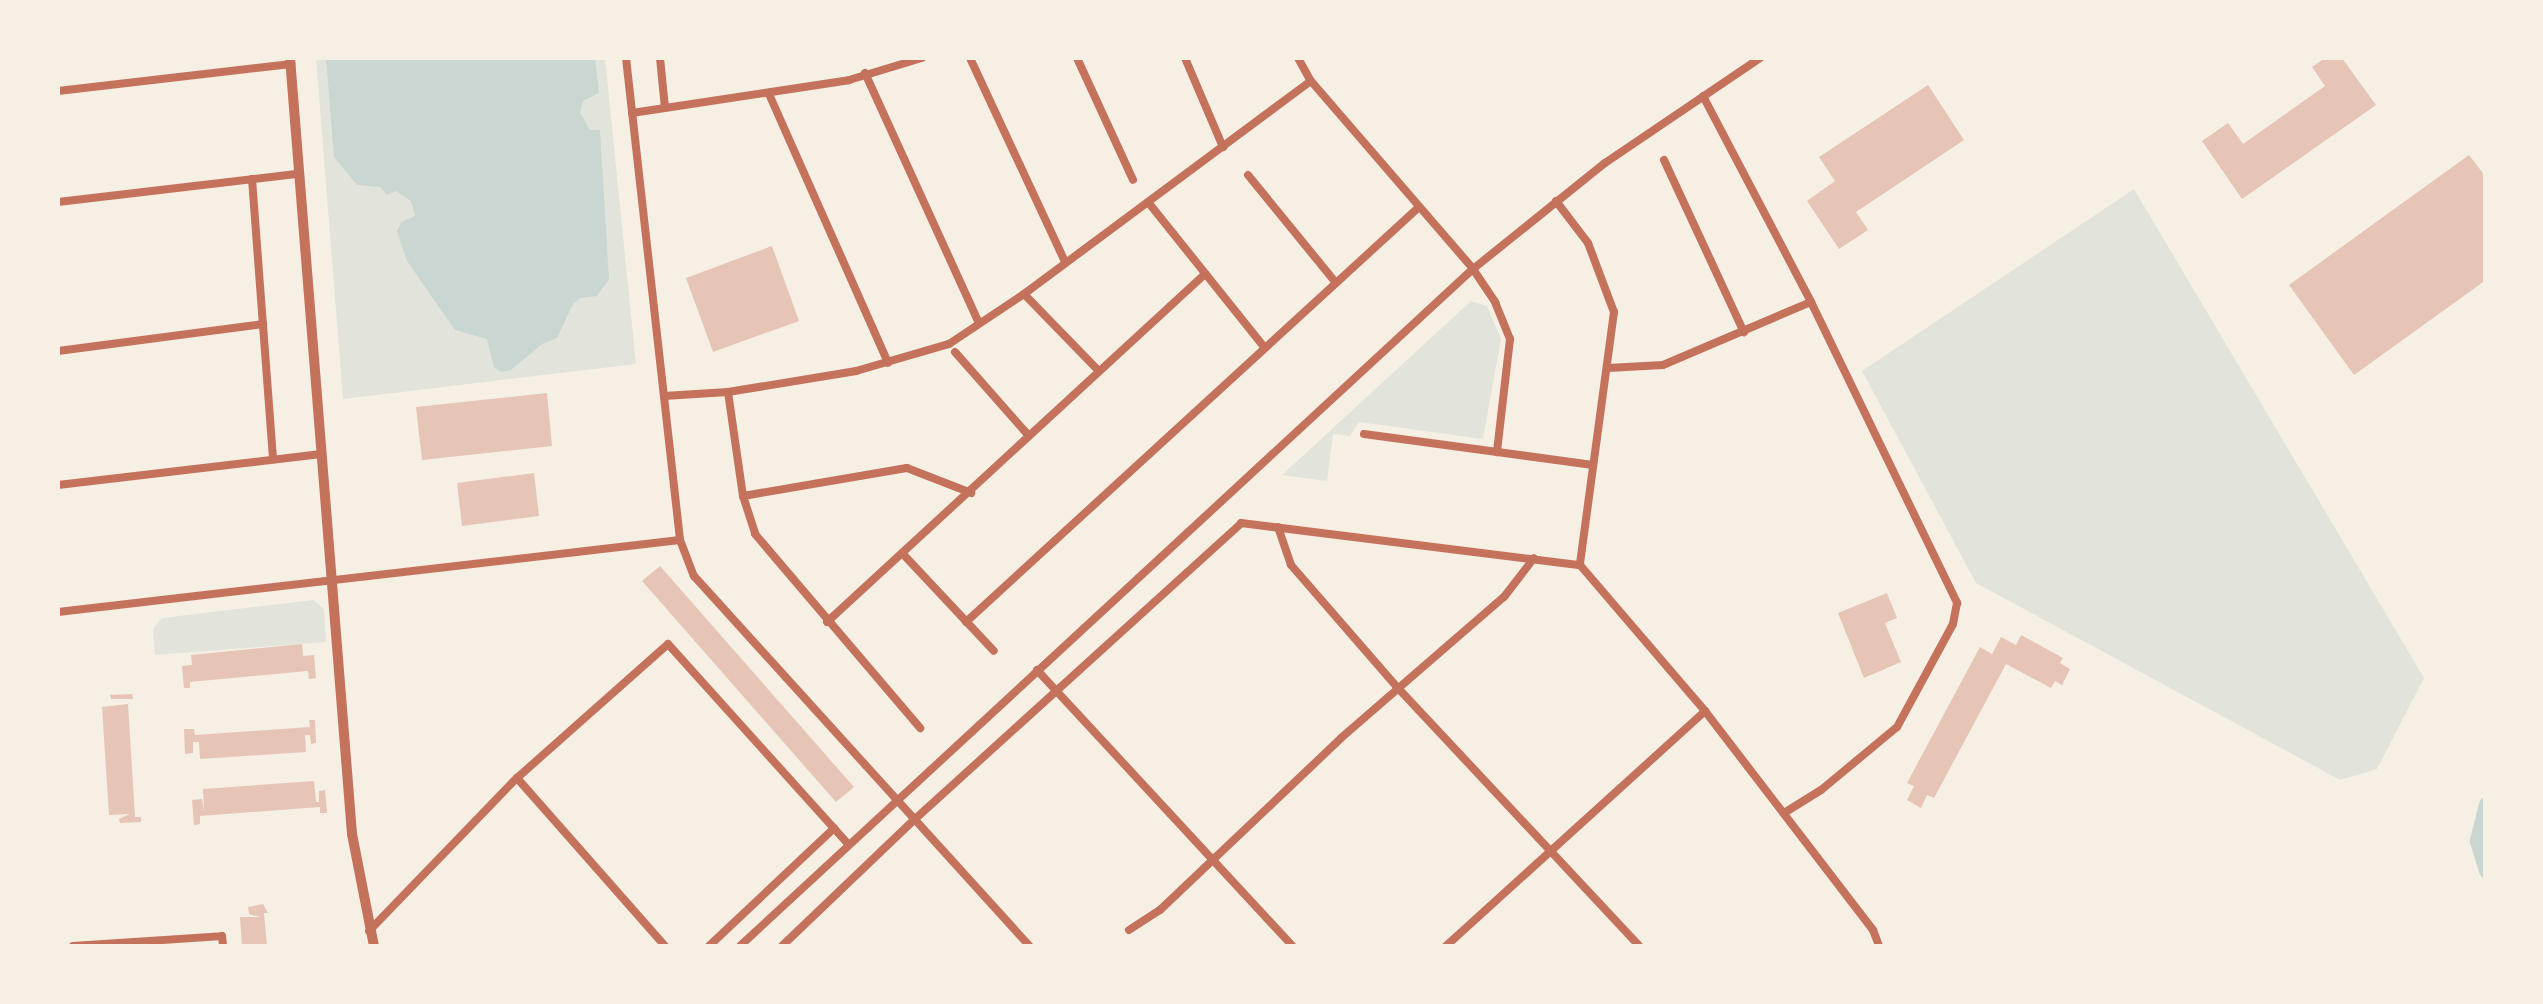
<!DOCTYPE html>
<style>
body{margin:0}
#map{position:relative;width:2543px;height:1004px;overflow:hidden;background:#f6efe4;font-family:"Open Sans",sans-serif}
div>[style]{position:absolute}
.green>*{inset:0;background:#e2e4dc}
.water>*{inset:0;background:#c9d6d2}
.canal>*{height:15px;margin:-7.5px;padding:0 7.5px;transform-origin:7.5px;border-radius:7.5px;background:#c9d6d2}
.building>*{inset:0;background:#e6c5b7}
.minor>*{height:8px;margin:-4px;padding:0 4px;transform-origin:4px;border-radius:4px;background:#c5725c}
.tertiary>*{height:10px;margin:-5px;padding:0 5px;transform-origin:5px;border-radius:5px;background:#c5725c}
span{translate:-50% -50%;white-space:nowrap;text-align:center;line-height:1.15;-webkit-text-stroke:9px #f6efe4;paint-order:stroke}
.frame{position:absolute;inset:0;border:60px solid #f6efe4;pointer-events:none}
</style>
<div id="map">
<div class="green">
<i style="clip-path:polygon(316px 58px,605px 58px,636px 364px,343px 399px)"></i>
<i style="clip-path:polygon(2134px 189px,2424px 678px,2377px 769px,2340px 780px,1976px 583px,1862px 371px)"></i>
<i style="clip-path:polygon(1471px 301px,1487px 306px,1501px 339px,1483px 439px,1359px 422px,1350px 436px,1333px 434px,1327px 481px,1282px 475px)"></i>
<i style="clip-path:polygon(313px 600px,324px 609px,326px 642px,155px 655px,153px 629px,162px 618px)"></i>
</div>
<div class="water">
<i style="clip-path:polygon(326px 58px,595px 58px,599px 93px,583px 101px,580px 113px,590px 130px,600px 130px,609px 279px,597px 296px,580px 298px,573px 304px,557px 338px,542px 344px,511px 370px,501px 372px,494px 367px,487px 339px,455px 330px,407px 261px,397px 231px,401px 222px,415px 216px,411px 201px,396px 191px,387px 195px,380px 187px,357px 185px,334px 157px)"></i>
</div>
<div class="canal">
<i style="left:2486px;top:804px;width:38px;rotate:104deg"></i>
<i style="left:2477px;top:841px;width:31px;rotate:73deg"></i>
</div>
<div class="building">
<i style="clip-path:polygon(2325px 58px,2342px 58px,2376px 105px,2242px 199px,2202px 141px,2228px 123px,2243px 144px,2325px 86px,2312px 67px)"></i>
<i style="clip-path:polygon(1928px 85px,1964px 140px,1856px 212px,1868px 230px,1839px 249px,1807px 201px,1835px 181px,1819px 157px)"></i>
<i style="clip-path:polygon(2469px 155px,2486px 177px,2486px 280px,2354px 375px,2289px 285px)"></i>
<i style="clip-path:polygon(772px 246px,799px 321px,713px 352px,686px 278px)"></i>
<i style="clip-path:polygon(547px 393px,552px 446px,422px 460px,416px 407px)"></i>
<i style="clip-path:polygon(534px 473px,539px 516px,462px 526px,457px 483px)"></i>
<i style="clip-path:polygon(660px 566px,854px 787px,836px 802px,642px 581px)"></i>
<i style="clip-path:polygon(1887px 593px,1897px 618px,1885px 623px,1901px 662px,1864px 678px,1838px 613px)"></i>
<i style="clip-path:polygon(2021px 635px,2063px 658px,2060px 663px,2070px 669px,2062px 685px,2055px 681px,2051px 688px,2006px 664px,1934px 798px,1927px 795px,1921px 808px,1907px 800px,1914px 786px,1907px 783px,1980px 647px,1992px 654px,2001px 637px,2016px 645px)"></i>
<i style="clip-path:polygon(302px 644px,303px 656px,314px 655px,316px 678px,309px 679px,308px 671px,190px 682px,190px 688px,184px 688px,182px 666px,192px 665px,191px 655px)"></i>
<i style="clip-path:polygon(132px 694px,133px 699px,111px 699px,110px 695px)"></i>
<i style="clip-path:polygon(128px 704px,135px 817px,141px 817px,141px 822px,120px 823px,119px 819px,130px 814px,109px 815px,102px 707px)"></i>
<i style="clip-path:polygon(309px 720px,315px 720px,316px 743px,311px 744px,310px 735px,305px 735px,306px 752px,200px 759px,199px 742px,193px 742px,193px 753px,185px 754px,184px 729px,194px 729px,195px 735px,310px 727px)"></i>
<i style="clip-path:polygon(314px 781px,316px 802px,319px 802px,319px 791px,325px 790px,327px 813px,320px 813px,320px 807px,200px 816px,200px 824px,194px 825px,192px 800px,202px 799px,204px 811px,203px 789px)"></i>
<i style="clip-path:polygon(263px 904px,268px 913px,264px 913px,267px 946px,242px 946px,240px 917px,260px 917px,249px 914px,248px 907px)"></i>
</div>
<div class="minor">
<i style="left:626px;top:58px;width:485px;rotate:83.6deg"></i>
<i style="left:680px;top:540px;width:39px;rotate:69deg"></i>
<i style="left:694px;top:576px;width:499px;rotate:47.8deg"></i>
<i style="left:660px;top:58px;width:50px;rotate:84.3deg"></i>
<i style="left:970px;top:58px;width:225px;rotate:65deg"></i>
<i style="left:1077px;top:58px;width:134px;rotate:65.3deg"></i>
<i style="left:1185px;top:58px;width:97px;rotate:66.9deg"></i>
<i style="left:1298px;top:58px;width:26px;rotate:61deg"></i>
<i style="left:1311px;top:81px;width:248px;rotate:49.2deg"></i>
<i style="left:1473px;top:269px;width:40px;rotate:56deg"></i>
<i style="left:1495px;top:302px;width:40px;rotate:68deg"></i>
<i style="left:1510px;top:339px;width:114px;rotate:96.6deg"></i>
<i style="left:865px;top:73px;width:275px;rotate:65.5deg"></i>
<i style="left:58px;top:91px;width:235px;rotate:-6.6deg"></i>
<i style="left:769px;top:94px;width:294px;rotate:66.1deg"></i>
<i style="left:1703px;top:96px;width:233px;rotate:62.3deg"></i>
<i style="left:1811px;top:302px;width:335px;rotate:64.1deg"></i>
<i style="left:1957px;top:603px;width:21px;rotate:101deg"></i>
<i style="left:1953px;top:624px;width:117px;rotate:118.5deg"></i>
<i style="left:1897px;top:727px;width:99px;rotate:140.3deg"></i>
<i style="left:1821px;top:790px;width:44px;rotate:148.1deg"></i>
<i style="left:632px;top:113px;width:219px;rotate:-8.6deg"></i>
<i style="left:849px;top:80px;width:76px;rotate:-16.8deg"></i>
<i style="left:1664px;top:160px;width:190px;rotate:65.1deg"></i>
<i style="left:1248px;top:175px;width:139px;rotate:50.8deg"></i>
<i style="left:252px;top:179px;width:281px;rotate:85.7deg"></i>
<i style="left:1556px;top:201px;width:53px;rotate:52.7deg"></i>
<i style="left:1588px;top:243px;width:74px;rotate:69.4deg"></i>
<i style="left:1614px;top:312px;width:255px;rotate:97.7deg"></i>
<i style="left:58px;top:202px;width:240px;rotate:-6.7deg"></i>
<i style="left:1148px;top:202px;width:186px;rotate:51.3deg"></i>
<i style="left:1024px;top:294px;width:107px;rotate:45.8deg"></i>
<i style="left:58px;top:351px;width:207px;rotate:-7.5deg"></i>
<i style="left:955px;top:352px;width:112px;rotate:48.6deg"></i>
<i style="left:1608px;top:368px;width:55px;rotate:-3.1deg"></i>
<i style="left:1663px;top:365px;width:161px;rotate:-23.1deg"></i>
<i style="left:728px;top:392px;width:105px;rotate:81.8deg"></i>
<i style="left:743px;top:496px;width:40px;rotate:72deg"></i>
<i style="left:755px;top:534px;width:255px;rotate:49.6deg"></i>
<i style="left:664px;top:396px;width:64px;rotate:-3.6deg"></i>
<i style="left:728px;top:392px;width:130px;rotate:-9.3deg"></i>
<i style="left:856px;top:371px;width:97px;rotate:-16.2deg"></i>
<i style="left:949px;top:344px;width:90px;rotate:-33.7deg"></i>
<i style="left:1024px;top:294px;width:357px;rotate:-36.6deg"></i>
<i style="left:1364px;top:434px;width:231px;rotate:7.7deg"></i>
<i style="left:58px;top:485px;width:265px;rotate:-6.7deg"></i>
<i style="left:743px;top:496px;width:166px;rotate:-9.7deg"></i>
<i style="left:907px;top:468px;width:69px;rotate:21.3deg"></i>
<i style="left:1278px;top:527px;width:40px;rotate:71.1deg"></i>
<i style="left:1291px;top:565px;width:162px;rotate:49deg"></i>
<i style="left:1397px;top:687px;width:354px;rotate:46.9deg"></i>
<i style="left:902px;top:553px;width:134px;rotate:46.8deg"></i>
<i style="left:58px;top:612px;width:626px;rotate:-6.6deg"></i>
<i style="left:827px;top:622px;width:514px;rotate:-42.63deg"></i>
<i style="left:966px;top:622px;width:614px;rotate:-42.49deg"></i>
<i style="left:1037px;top:670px;width:376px;rotate:47.2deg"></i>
<i style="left:517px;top:778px;width:224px;rotate:48.6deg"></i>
<i style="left:1129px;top:930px;width:37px;rotate:-33deg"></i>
<i style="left:1160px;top:910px;width:250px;rotate:-43.5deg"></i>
<i style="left:1341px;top:738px;width:216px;rotate:-40.9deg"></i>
<i style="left:1504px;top:597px;width:49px;rotate:-52.4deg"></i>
<i style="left:369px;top:931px;width:213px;rotate:-46deg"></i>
<i style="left:517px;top:778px;width:202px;rotate:-41.6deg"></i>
<i style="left:668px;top:644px;width:269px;rotate:48deg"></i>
<i style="left:73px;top:946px;width:149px;rotate:-3.8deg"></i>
<i style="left:222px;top:936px;width:10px;rotate:84deg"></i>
<i style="left:709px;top:946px;width:172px;rotate:-43.3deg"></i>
<i style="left:740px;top:946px;width:998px;rotate:-42.73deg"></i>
<i style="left:1473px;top:269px;width:169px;rotate:-38.8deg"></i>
<i style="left:1605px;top:163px;width:187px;rotate:-34.1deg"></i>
<i style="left:782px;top:946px;width:182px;rotate:-43.7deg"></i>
<i style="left:914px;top:820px;width:442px;rotate:-42.2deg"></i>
<i style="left:1241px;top:523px;width:342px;rotate:7.1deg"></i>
<i style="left:1580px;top:565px;width:192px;rotate:49.4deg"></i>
<i style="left:1705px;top:711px;width:276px;rotate:52.5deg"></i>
<i style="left:1873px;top:930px;width:17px;rotate:69deg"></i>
<i style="left:1446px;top:946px;width:350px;rotate:-42.2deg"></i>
</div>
<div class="tertiary">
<i style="left:290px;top:58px;width:778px;rotate:85.43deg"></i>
<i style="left:352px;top:834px;width:114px;rotate:78.9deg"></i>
</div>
<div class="frame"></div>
</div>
